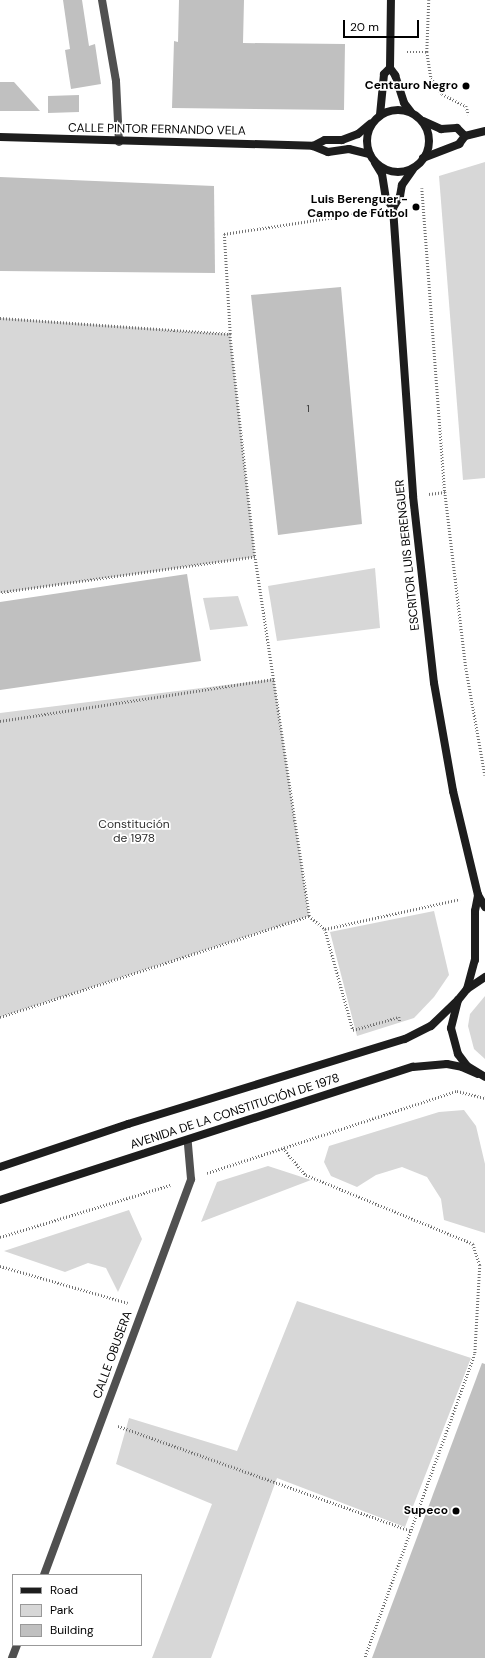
<!DOCTYPE html>
<meta charset="utf-8">
<style>
body{margin:0}
#map{position:relative;width:485px;height:1658px;overflow:hidden;background:#fff;font-family:"DM Sans",sans-serif}
div>[style]{position:absolute}
.green>*{inset:0;background:#d7d7d7}
.building>*{inset:0;background:#c0c0c0}
.path>*{height:2.5px;margin-top:-1.25px;transform-origin:0;background:repeating-linear-gradient(90deg,#727272 0 1px,transparent 0 3px)}
.lane>*{height:8px;margin:-4px;padding:0 4px;transform-origin:4px;border-radius:4px;background:#505050}
.street>*{height:8px;margin:-4px;padding:0 4px;transform-origin:4px;border-radius:4px;background:#505050}
.secondary>*{height:8px;margin:-4px;padding:0 4px;transform-origin:4px;border-radius:4px;background:#1d1d1d}
.secondary>.ring{margin:-4px;padding:0;box-sizing:content-box;background:none;border:8px solid #1d1d1d;border-radius:50%}
.dots>*{width:11px;height:11px;translate:-50% -50%;box-sizing:border-box;border:2px solid #fff;border-radius:50%}
span{translate:-50% -50%;white-space:nowrap;text-align:center;line-height:1.15;-webkit-text-stroke:3.5px #fff;paint-order:stroke}
.number-label{font-size:10px;color:#303030}
.number-label span{-webkit-text-stroke-width:0}
.poi-label{font-size:12px;color:#000;font-weight:700}
.right{translate:-100% -50%;text-align:right}
.street-label{font-size:12px;color:#000}
.park-label{font-size:12px;color:#2e2e2e}
.legend{position:absolute;left:12px;top:1574px;width:130px;height:72px;box-sizing:border-box;background:#fff;border:1px solid #999;margin:0;padding:5px 7px;list-style:none;font-size:12px;color:#000}
.legend li{display:flex;align-items:center;gap:8px;height:20px}
.legend b{width:20px;border:1px solid #999}
.scale{position:absolute;left:343px;top:20px;width:76px;height:18px;box-sizing:border-box;border:2px solid #000;border-top:0;padding-left:5px;font-size:12px;line-height:14px;white-space:nowrap;color:#000;-webkit-text-stroke:3px #fff;paint-order:stroke}
</style>
<div id="map">
<div class="green">
<i style="clip-path:polygon(485px 162px,485px 478px,463px 480px,439px 176px)"></i>
<i style="clip-path:polygon(0 318px,230px 334px,255px 557px,0 593px)"></i>
<i style="clip-path:polygon(375px 568px,380px 628px,277px 641px,268px 586px)"></i>
<i style="clip-path:polygon(238px 596px,248px 626px,210px 630px,203px 598px)"></i>
<i style="clip-path:polygon(274px 679px,309px 916px,0 1017px,0 713px)"></i>
<i style="clip-path:polygon(434px 911px,449px 975px,434px 997px,414px 1018px,357px 1036px,330px 932px)"></i>
<i style="clip-path:polygon(485px 996px,485px 1059px,474px 1049px,468px 1026px,470px 1014px)"></i>
<i style="clip-path:polygon(464px 1110px,476px 1126px,485px 1164px,485px 1233px,444px 1220px,441px 1199px,427px 1177px,402px 1167px,376px 1175px,357px 1187px,331px 1176px,324px 1162px,329px 1146px,439px 1112px)"></i>
<i style="clip-path:polygon(268px 1166px,311px 1180px,201px 1222px,217px 1182px)"></i>
<i style="clip-path:polygon(129px 1210px,142px 1239px,118px 1292px,106px 1268px,88px 1263px,65px 1272px,4px 1251px)"></i>
<i style="clip-path:polygon(297px 1301px,471px 1358px,405px 1527px,277px 1478px,211px 1658px,152px 1658px,212px 1504px,116px 1464px,129px 1418px,237px 1451px)"></i>
</div>
<div class="building">
<i style="clip-path:polygon(63px 0,82px 0,89px 46px,95px 44px,101px 84px,71px 89px,65px 50px,70px 49px)"></i>
<i style="clip-path:polygon(179px 0,244px 0,243px 43px,345px 44px,344px 110px,172px 108px,174px 41px,178px 42px)"></i>
<i style="clip-path:polygon(0 82px,14px 82px,40px 111px,0 111px)"></i>
<i style="clip-path:polygon(79px 95px,79px 112px,48px 113px,48px 96px)"></i>
<i style="clip-path:polygon(0 177px,214px 186px,215px 273px,0 271px)"></i>
<i style="clip-path:polygon(341px 287px,362px 524px,278px 535px,251px 295px)"></i>
<i style="clip-path:polygon(187px 574px,201px 661px,0 690px,0 602px)"></i>
<i style="clip-path:polygon(482px 1363px,485px 1364px,485px 1658px,372px 1658px)"></i>
</div>
<div class="path">
<i style="left:429px;top:0;width:52px;rotate:92.2deg"></i>
<i style="left:427px;top:52px;width:26px;rotate:81deg"></i>
<i style="left:431px;top:78px;width:19px;rotate:55deg"></i>
<i style="left:442px;top:94px;width:27px;rotate:27deg"></i>
<i style="left:466px;top:106px;width:9px;rotate:72deg"></i>
<i style="left:407px;top:52px;width:20px"></i>
<i style="left:422px;top:188px;width:305px;rotate:85.7deg"></i>
<i style="left:445px;top:492px;width:177px;rotate:83.2deg"></i>
<i style="left:466px;top:668px;width:109px;rotate:79.9deg"></i>
<i style="left:0;top:318px;width:231px;rotate:4deg"></i>
<i style="left:230px;top:334px;width:224px;rotate:83.6deg"></i>
<i style="left:255px;top:557px;width:258px;rotate:172deg"></i>
<i style="left:230px;top:334px;width:100px;rotate:-93.4deg"></i>
<i style="left:224px;top:234px;width:152px;rotate:-8.7deg"></i>
<i style="left:429px;top:494px;width:16px;rotate:-7deg"></i>
<i style="left:0;top:721px;width:277px;rotate:-8.7deg"></i>
<i style="left:309px;top:916px;width:21px;rotate:39deg"></i>
<i style="left:325px;top:929px;width:138px;rotate:-12.5deg"></i>
<i style="left:325px;top:929px;width:105px;rotate:74.5deg"></i>
<i style="left:353px;top:1030px;width:48px;rotate:-15.8deg"></i>
<i style="left:399px;top:1017px;width:5px;rotate:79deg"></i>
<i style="left:0;top:1017px;width:325px;rotate:-18.1deg"></i>
<i style="left:309px;top:916px;width:363px;rotate:-98.6deg"></i>
<i style="left:283px;top:1148px;width:35px;rotate:50deg"></i>
<i style="left:306px;top:1175px;width:181px;rotate:22.4deg"></i>
<i style="left:473px;top:1244px;width:22px;rotate:72deg"></i>
<i style="left:480px;top:1265px;width:89px;rotate:93.2deg"></i>
<i style="left:475px;top:1354px;width:323px;rotate:109.9deg"></i>
<i style="left:207px;top:1173px;width:263px;rotate:-18.2deg"></i>
<i style="left:457px;top:1091px;width:29px;rotate:14deg"></i>
<i style="left:0;top:1237px;width:178px;rotate:-17deg"></i>
<i style="left:0;top:1266px;width:133px;rotate:16.1deg"></i>
<i style="left:118px;top:1426px;width:311px;rotate:19.7deg"></i>
</div>
<div class="lane">
<i style="left:102px;top:0;width:82px;rotate:80.2deg"></i>
<i style="left:116px;top:81px;width:61px;rotate:87.2deg"></i>
</div>
<div class="street">
<i style="left:44px;top:1575px;width:422px;rotate:-69.6deg"></i>
<i style="left:191px;top:1179px;width:38px;rotate:-95deg"></i>
<i style="left:12px;top:1658px;width:14px;rotate:-69deg"></i>
</div>
<div class="secondary">
<i style="left:390px;top:68px;width:9px;rotate:54deg"></i>
<i style="left:395px;top:75px;width:29px;rotate:72deg"></i>
<i style="left:404px;top:103px;width:11px;rotate:52deg"></i>
<i class="ring" style="left:367px;top:110px;width:54px;height:54px"></i>
<i style="left:380px;top:115px;width:41px;rotate:-84.4deg"></i>
<i style="left:384px;top:74px;width:8px;rotate:-45deg"></i>
<i style="left:390px;top:68px;width:68px;rotate:-89.2deg"></i>
<i style="left:423px;top:121px;width:20px;rotate:24deg"></i>
<i style="left:441px;top:129px;width:16px;rotate:-4deg"></i>
<i style="left:457px;top:128px;width:11px;rotate:45deg"></i>
<i style="left:0;top:137px;width:313px;rotate:1.6deg"></i>
<i style="left:313px;top:146px;width:16px;rotate:22deg"></i>
<i style="left:328px;top:152px;width:21px;rotate:-8deg"></i>
<i style="left:349px;top:149px;width:21px;rotate:14deg"></i>
<i style="left:313px;top:146px;width:13px;rotate:-27deg"></i>
<i style="left:325px;top:140px;width:17px"></i>
<i style="left:342px;top:140px;width:17px;rotate:-21deg"></i>
<i style="left:358px;top:134px;width:16px;rotate:-40deg"></i>
<i style="left:423px;top:158px;width:39px;rotate:-21deg"></i>
<i style="left:459px;top:144px;width:10px;rotate:-53deg"></i>
<i style="left:465px;top:136px;width:21px;rotate:-14deg"></i>
<i style="left:375px;top:163px;width:13px;rotate:58deg"></i>
<i style="left:382px;top:174px;width:24px;rotate:81deg"></i>
<i style="left:386px;top:198px;width:12px;rotate:55deg"></i>
<i style="left:393px;top:208px;width:289px;rotate:86deg"></i>
<i style="left:413px;top:496px;width:188px;rotate:83.6deg"></i>
<i style="left:434px;top:683px;width:110px;rotate:80deg"></i>
<i style="left:453px;top:791px;width:107px;rotate:76.5deg"></i>
<i style="left:478px;top:895px;width:14px;rotate:60deg"></i>
<i style="left:393px;top:208px;width:14px;rotate:-60deg"></i>
<i style="left:400px;top:196px;width:11px;rotate:-80deg"></i>
<i style="left:402px;top:185px;width:19px;rotate:-55deg"></i>
<i style="left:485px;top:977px;width:22px;rotate:146deg"></i>
<i style="left:467px;top:989px;width:14px;rotate:129deg"></i>
<i style="left:458px;top:1000px;width:29px;rotate:104deg"></i>
<i style="left:451px;top:1028px;width:27px;rotate:75deg"></i>
<i style="left:458px;top:1054px;width:15px;rotate:53deg"></i>
<i style="left:467px;top:1066px;width:21px;rotate:31deg"></i>
<i style="left:467px;top:989px;width:30px;rotate:-75deg"></i>
<i style="left:475px;top:960px;width:49px;rotate:-90deg"></i>
<i style="left:475px;top:911px;width:16px;rotate:-79deg"></i>
<i style="left:0;top:1167px;width:135px;rotate:-18.6deg"></i>
<i style="left:128px;top:1124px;width:290px;rotate:-17.1deg"></i>
<i style="left:405px;top:1039px;width:29px;rotate:-27deg"></i>
<i style="left:431px;top:1026px;width:37px;rotate:-44deg"></i>
<i style="left:0;top:1200px;width:434px;rotate:-17.9deg"></i>
<i style="left:413px;top:1067px;width:34px;rotate:-5deg"></i>
<i style="left:447px;top:1064px;width:15px;rotate:11deg"></i>
<i style="left:462px;top:1067px;width:17px;rotate:24deg"></i>
</div>
<div class="dots">
<i style="left:466px;top:86px;background:#000"></i>
<i style="left:416px;top:207px;background:#000"></i>
<i style="left:456px;top:1511px;background:#000"></i>
</div>
<div class="number-label">
<span style="left:308px;top:409px">1</span>
</div>
<div class="poi-label">
<span class="right" style="left:458px;top:86px">Centauro Negro</span>
<span class="right" style="left:408px;top:207px">Luis Berenguer -<br>Campo de Fútbol</span>
<span class="right" style="left:448px;top:1511px">Supeco</span>
</div>
<div class="street-label">
<span style="left:157px;top:130px;rotate:1deg">CALLE PINTOR FERNANDO VELA</span>
<span style="left:408px;top:555px;rotate:-96deg">ESCRITOR LUIS BERENGUER</span>
<span style="left:235px;top:1112px;rotate:-18deg">AVENIDA DE LA CONSTITUCIÓN DE 1978</span>
<span style="left:113px;top:1355px;rotate:-70deg">CALLE OBUSERA</span>
</div>
<div class="park-label">
<span style="left:134px;top:832px">Constitución<br>de 1978</span>
</div>
<ul class="legend">
<li><b style="height:5px;background:#1d1d1d"></b>Road</li>
<li><b style="height:11px;background:#d7d7d7"></b>Park</li>
<li><b style="height:11px;background:#c0c0c0"></b>Building</li>
</ul>
<div class="scale">20 m</div>
</div>
